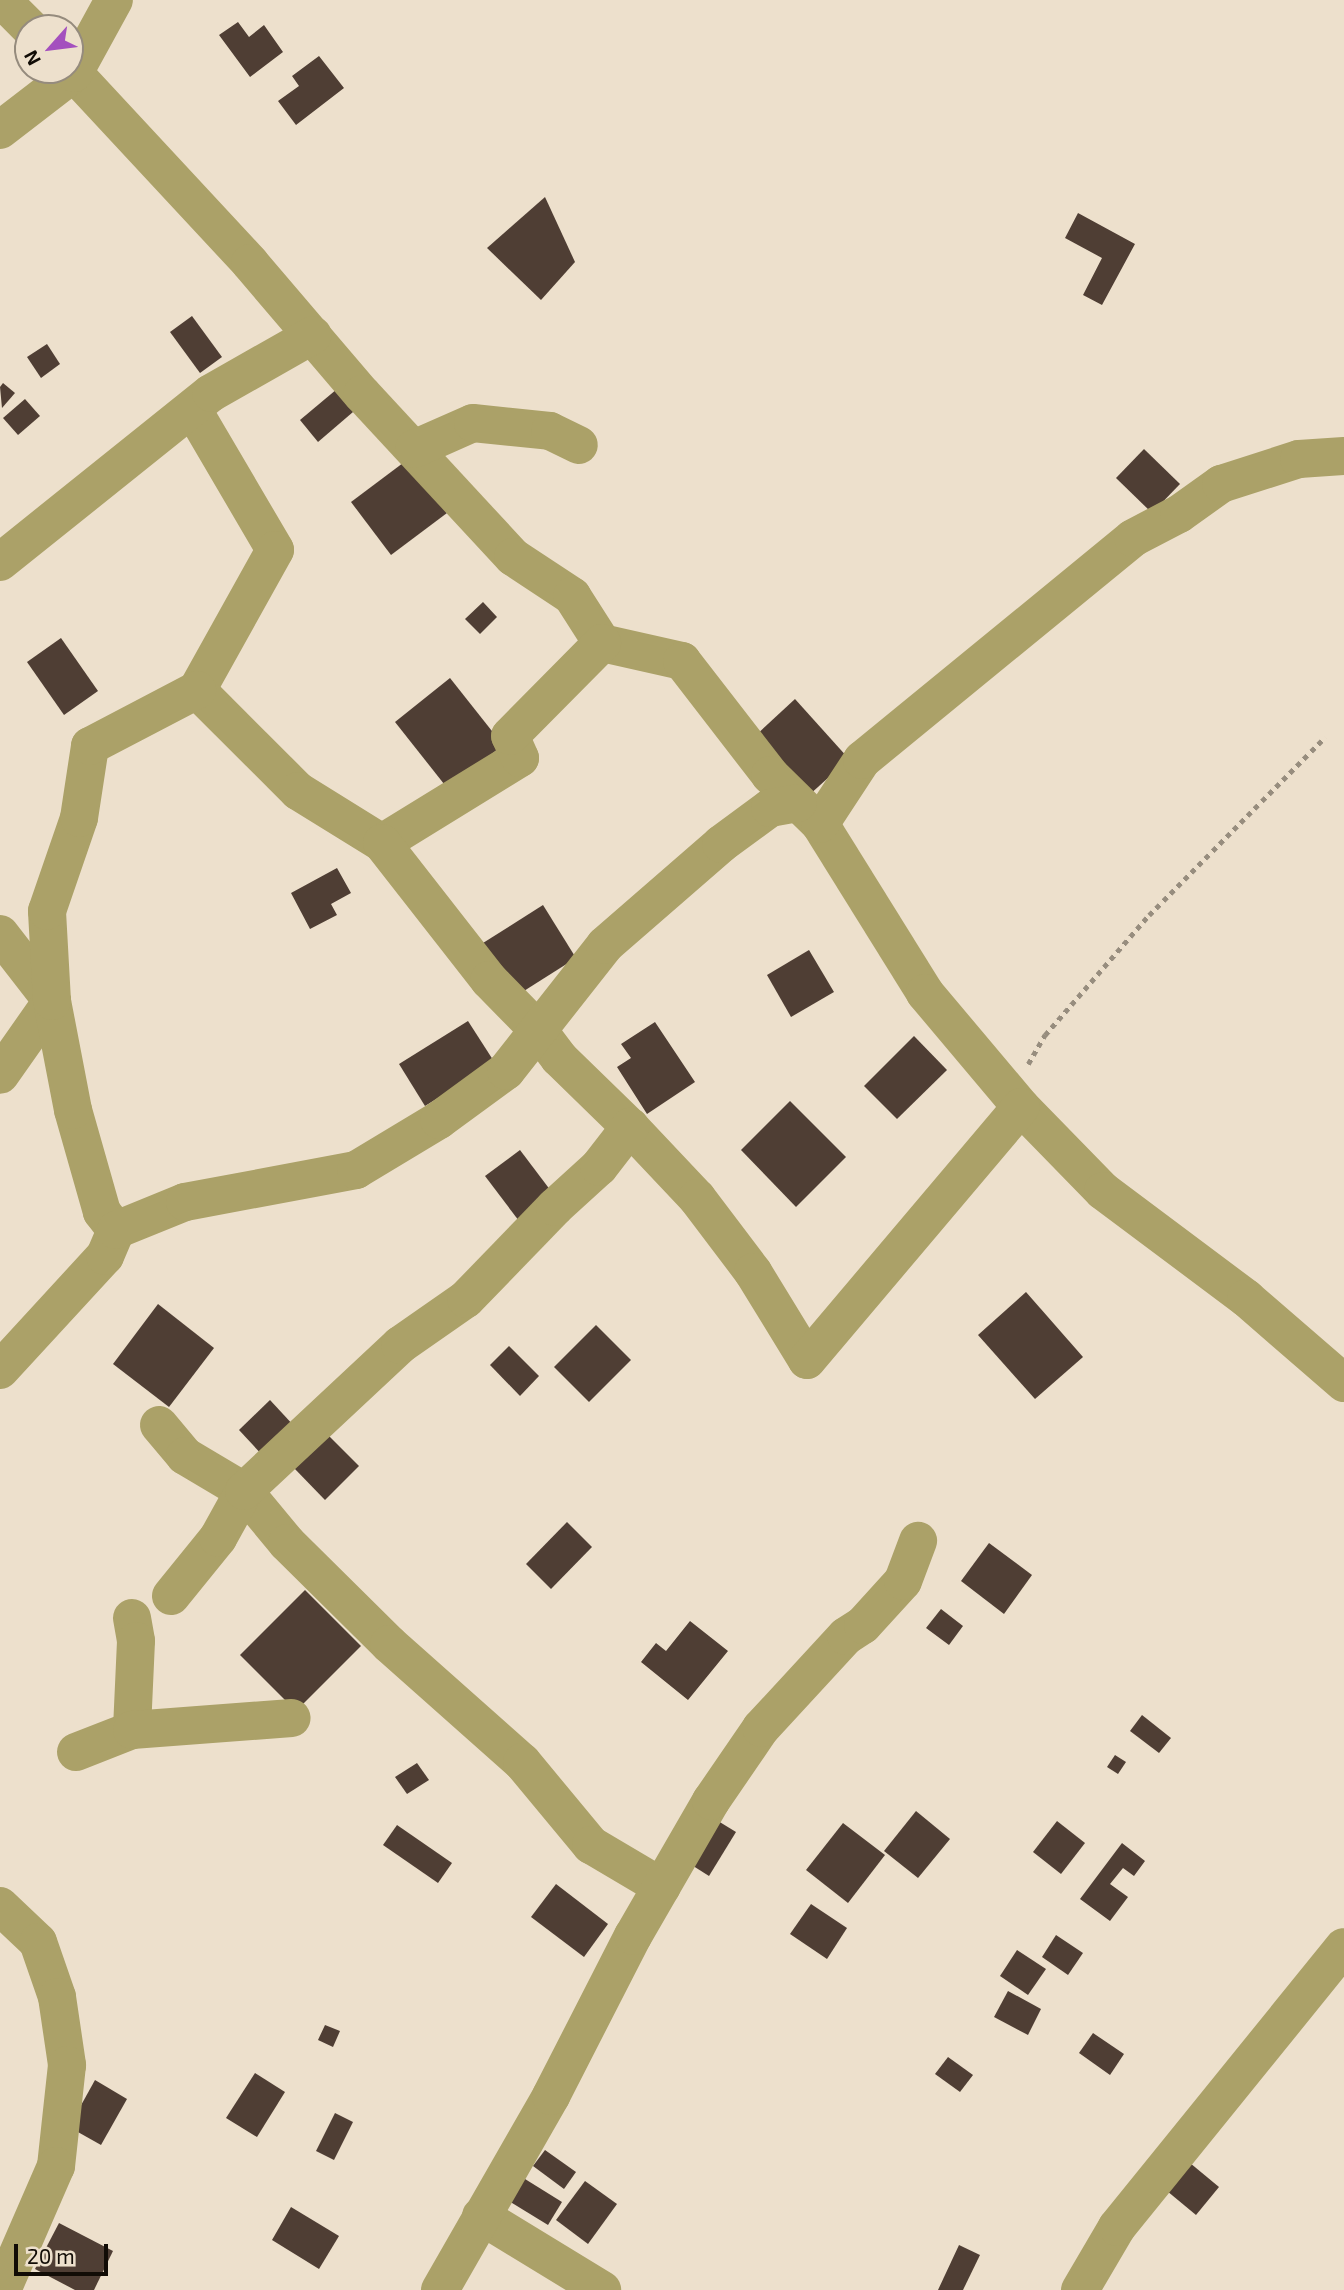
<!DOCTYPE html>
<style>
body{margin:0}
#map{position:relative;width:1344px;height:2290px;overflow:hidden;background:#ede0cc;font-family:"Exo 2",sans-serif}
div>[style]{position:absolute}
.building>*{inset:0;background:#4f3e34}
.path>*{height:4.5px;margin-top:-2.25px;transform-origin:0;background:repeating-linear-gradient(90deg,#978d7e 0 5px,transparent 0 10px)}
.minor>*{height:38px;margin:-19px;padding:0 19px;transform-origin:19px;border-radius:19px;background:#aba168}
span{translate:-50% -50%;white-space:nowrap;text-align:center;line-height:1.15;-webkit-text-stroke:7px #ede0cc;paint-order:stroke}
.north{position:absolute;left:14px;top:14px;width:70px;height:70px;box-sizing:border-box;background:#ede0cc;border:2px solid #958b7d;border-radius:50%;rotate:242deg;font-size:19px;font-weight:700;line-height:28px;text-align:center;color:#110c06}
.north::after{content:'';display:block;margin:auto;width:24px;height:32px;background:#a450be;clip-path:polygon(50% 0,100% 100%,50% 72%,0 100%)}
.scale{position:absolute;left:14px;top:2244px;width:94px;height:32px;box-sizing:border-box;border:4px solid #110c06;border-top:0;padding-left:9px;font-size:21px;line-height:24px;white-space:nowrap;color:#110c06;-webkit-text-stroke:5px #ede0cc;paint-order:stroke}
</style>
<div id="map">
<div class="building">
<i style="clip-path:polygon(238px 22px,249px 37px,264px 25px,283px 52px,250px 77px,219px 35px)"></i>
<i style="clip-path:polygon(319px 56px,344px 88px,296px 125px,278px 101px,299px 86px,292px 76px)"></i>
<i style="clip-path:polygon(545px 197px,575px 262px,541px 300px,487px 248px)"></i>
<i style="clip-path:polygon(1078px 213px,1135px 244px,1102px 305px,1083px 295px,1102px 258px,1065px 238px)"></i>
<i style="clip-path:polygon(192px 316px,222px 357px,200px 373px,170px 332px)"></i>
<i style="clip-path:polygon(47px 344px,60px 364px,41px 378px,27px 357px)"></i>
<i style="clip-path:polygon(3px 383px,15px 393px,2px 408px,0 387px)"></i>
<i style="clip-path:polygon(343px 384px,360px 406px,318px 442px,300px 420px)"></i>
<i style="clip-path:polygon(25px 399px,40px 416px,18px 435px,3px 418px)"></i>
<i style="clip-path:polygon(1144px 449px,1180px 484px,1152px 513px,1116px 478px)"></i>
<i style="clip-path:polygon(407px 460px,447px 513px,391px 555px,351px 502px)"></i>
<i style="clip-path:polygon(483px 602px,497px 617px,480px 634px,465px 619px)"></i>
<i style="clip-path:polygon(61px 638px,98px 691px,64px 715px,27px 662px)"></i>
<i style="clip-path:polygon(450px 678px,503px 745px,448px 789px,395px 722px)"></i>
<i style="clip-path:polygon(795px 699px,849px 759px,808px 796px,754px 737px)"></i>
<i style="clip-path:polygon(337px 868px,351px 893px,331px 904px,337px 915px,310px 929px,291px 893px)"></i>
<i style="clip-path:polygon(543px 905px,576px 958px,516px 996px,483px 943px)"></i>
<i style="clip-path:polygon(809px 950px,834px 992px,791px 1017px,767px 975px)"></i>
<i style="clip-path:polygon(468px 1021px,495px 1063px,425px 1106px,399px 1064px)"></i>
<i style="clip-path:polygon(655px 1022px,695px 1082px,647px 1114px,617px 1067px,631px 1058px,621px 1044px)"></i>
<i style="clip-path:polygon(914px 1036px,947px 1070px,897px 1119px,864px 1086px)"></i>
<i style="clip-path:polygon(790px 1101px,846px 1157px,796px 1207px,741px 1150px)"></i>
<i style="clip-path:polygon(520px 1150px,554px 1195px,519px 1221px,485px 1176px)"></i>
<i style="clip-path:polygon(1026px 1292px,1083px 1357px,1035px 1399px,978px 1335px)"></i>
<i style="clip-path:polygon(158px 1304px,214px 1348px,169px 1407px,113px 1364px)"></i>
<i style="clip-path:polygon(596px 1325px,631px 1360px,589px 1402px,554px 1367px)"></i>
<i style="clip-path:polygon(509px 1346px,539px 1376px,520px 1396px,490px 1365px)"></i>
<i style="clip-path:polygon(270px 1400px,295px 1427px,264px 1457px,239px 1430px)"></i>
<i style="clip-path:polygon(327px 1434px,359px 1466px,325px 1500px,293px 1467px)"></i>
<i style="clip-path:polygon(567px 1522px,592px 1547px,551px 1589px,526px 1564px)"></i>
<i style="clip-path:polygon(989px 1543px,1032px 1575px,1004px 1614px,961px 1581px)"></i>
<i style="clip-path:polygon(305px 1590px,361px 1646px,296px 1711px,240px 1655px)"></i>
<i style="clip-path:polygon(941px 1609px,963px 1626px,949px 1645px,926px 1628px)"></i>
<i style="clip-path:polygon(690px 1621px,728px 1651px,688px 1700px,641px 1662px,656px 1643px,666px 1651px)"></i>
<i style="clip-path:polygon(1142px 1715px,1171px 1738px,1159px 1753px,1130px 1731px)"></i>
<i style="clip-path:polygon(1115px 1755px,1126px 1762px,1118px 1774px,1107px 1767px)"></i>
<i style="clip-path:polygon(417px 1763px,429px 1780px,407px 1794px,395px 1777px)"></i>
<i style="clip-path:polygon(916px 1811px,950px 1839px,918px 1878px,884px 1851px)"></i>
<i style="clip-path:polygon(705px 1813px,736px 1832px,709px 1876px,679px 1857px)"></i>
<i style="clip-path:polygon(1057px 1821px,1085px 1843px,1061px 1874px,1033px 1852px)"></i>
<i style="clip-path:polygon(843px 1823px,885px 1855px,848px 1903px,806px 1870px)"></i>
<i style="clip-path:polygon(397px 1825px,452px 1863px,438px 1883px,383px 1845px)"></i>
<i style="clip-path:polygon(1122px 1843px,1145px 1861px,1134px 1876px,1123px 1868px,1110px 1884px,1128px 1897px,1110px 1921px,1080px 1899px)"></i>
<i style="clip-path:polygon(556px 1884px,608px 1924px,584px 1957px,531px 1917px)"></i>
<i style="clip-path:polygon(811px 1904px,847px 1928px,827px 1959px,790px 1934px)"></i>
<i style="clip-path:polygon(1056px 1935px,1083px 1953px,1068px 1975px,1042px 1957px)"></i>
<i style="clip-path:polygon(1017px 1950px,1046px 1969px,1028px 1995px,1000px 1976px)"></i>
<i style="clip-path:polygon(1008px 1991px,1041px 2009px,1028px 2035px,994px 2017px)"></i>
<i style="clip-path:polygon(325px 2025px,340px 2031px,333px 2047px,318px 2040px)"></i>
<i style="clip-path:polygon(1093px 2033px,1124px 2054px,1110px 2075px,1079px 2053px)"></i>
<i style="clip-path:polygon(948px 2057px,973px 2075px,960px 2092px,935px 2074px)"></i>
<i style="clip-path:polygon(255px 2073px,285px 2092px,257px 2137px,226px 2118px)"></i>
<i style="clip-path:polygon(95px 2080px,127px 2099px,101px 2145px,69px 2127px)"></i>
<i style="clip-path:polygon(335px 2113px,353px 2122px,334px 2160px,316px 2151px)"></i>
<i style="clip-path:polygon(545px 2150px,576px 2172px,564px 2189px,533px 2166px)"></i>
<i style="clip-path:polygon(1184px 2158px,1219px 2187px,1196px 2215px,1161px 2186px)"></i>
<i style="clip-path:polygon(525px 2179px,562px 2202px,548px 2225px,491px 2190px)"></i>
<i style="clip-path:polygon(585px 2181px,617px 2204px,588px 2244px,556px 2220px)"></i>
<i style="clip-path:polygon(291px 2207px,339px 2236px,319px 2269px,272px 2240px)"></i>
<i style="clip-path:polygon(59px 2223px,113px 2251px,94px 2290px,75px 2290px,35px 2269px)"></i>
<i style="clip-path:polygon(959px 2245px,980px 2255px,963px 2290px,938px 2290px)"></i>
</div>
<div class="path">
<i style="left:1028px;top:1064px;width:34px;rotate:-60deg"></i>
<i style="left:1045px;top:1035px;width:159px;rotate:-49.1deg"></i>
<i style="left:1149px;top:915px;width:250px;rotate:-45.3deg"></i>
</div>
<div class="minor">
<i style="left:2px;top:0;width:40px;rotate:45deg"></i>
<i style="left:70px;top:69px;width:265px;rotate:47.1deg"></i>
<i style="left:250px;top:263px;width:172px;rotate:49.5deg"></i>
<i style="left:362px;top:394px;width:222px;rotate:47.2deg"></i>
<i style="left:513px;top:557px;width:71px;rotate:33.5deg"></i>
<i style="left:572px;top:596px;width:56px;rotate:57.4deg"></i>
<i style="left:602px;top:643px;width:82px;rotate:12.7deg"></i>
<i style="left:682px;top:661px;width:144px;rotate:52.3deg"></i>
<i style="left:770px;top:775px;width:70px;rotate:44.4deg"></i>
<i style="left:820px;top:824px;width:199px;rotate:58.1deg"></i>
<i style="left:925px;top:993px;width:149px;rotate:49.9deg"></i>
<i style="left:1021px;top:1107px;width:117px;rotate:45.7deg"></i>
<i style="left:1103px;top:1191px;width:179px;rotate:36.8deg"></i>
<i style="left:1246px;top:1298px;width:130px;rotate:40.9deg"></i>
<i style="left:0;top:130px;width:93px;rotate:-37.6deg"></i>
<i style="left:74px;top:73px;width:83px;rotate:-61.3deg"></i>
<i style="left:193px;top:410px;width:162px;rotate:59.6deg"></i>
<i style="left:275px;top:550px;width:160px;rotate:119.1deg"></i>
<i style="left:197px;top:690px;width:143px;rotate:45deg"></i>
<i style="left:298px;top:791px;width:99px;rotate:31.8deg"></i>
<i style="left:382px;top:843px;width:162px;rotate:-31.6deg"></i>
<i style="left:520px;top:758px;width:24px;rotate:-114deg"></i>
<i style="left:510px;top:736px;width:131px;rotate:-45.3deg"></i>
<i style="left:414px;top:449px;width:64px;rotate:-23.8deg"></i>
<i style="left:473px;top:423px;width:77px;rotate:5.9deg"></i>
<i style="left:550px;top:431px;width:32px;rotate:26deg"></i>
<i style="left:0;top:562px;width:270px;rotate:-38.7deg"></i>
<i style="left:211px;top:393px;width:117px;rotate:-29.6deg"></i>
<i style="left:820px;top:824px;width:77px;rotate:-56.7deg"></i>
<i style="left:862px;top:760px;width:350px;rotate:-39.3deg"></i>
<i style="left:1133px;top:538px;width:52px;rotate:-27.6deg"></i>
<i style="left:1179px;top:514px;width:52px;rotate:-35.5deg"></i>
<i style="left:1221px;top:484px;width:82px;rotate:-17.8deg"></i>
<i style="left:1299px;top:459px;width:45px;rotate:-3.8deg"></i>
<i style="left:382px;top:843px;width:174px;rotate:52deg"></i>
<i style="left:489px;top:980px;width:70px;rotate:45.6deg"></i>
<i style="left:538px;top:1030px;width:35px;rotate:53deg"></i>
<i style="left:559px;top:1058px;width:99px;rotate:44.2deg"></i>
<i style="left:630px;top:1127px;width:98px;rotate:46.7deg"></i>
<i style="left:697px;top:1198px;width:93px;rotate:52.9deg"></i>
<i style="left:753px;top:1272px;width:103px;rotate:58.5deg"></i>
<i style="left:807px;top:1360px;width:331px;rotate:-49.8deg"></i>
<i style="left:0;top:934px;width:85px;rotate:52.2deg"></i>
<i style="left:52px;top:1001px;width:90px;rotate:125.1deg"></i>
<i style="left:116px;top:1230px;width:23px;rotate:-128deg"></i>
<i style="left:102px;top:1212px;width:106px;rotate:-105.9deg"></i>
<i style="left:73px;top:1110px;width:111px;rotate:-100.9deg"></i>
<i style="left:52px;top:1001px;width:90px;rotate:-93.2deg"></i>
<i style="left:47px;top:911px;width:98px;rotate:-71deg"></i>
<i style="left:79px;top:818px;width:73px;rotate:-81.3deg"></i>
<i style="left:90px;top:746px;width:121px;rotate:-27.6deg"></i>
<i style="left:0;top:1370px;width:155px;rotate:-47.4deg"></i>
<i style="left:105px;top:1256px;width:28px;rotate:-67deg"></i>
<i style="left:116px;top:1230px;width:74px;rotate:-22.1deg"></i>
<i style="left:185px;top:1202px;width:174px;rotate:-10.6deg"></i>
<i style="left:356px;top:1170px;width:97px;rotate:-31.1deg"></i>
<i style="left:439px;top:1120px;width:83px;rotate:-36.2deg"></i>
<i style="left:506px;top:1071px;width:160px;rotate:-51.8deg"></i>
<i style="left:605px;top:945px;width:154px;rotate:-41deg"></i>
<i style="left:721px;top:844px;width:61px;rotate:-36.3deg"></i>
<i style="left:770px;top:808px;width:28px;rotate:-10deg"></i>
<i style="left:159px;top:1425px;width:40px;rotate:50deg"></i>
<i style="left:185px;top:1456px;width:69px;rotate:30.7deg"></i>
<i style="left:244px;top:1491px;width:67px;rotate:50.4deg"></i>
<i style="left:287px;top:1543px;width:144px;rotate:44.7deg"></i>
<i style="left:389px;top:1644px;width:178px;rotate:41.6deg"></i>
<i style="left:522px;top:1762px;width:108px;rotate:50.3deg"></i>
<i style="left:591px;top:1845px;width:82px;rotate:30.6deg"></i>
<i style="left:171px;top:1596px;width:75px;rotate:-51deg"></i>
<i style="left:218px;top:1538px;width:54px;rotate:-61deg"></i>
<i style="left:244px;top:1491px;width:214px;rotate:-43.1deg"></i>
<i style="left:400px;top:1345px;width:80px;rotate:-34.9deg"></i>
<i style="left:466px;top:1299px;width:128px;rotate:-45.9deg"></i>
<i style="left:555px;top:1207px;width:59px;rotate:-42.3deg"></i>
<i style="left:599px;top:1167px;width:51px;rotate:-52.2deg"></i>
<i style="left:132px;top:1618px;width:23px;rotate:80deg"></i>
<i style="left:136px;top:1641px;width:89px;rotate:92.6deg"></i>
<i style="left:76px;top:1752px;width:60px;rotate:-21.4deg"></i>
<i style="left:132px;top:1730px;width:160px;rotate:-4.3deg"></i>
<i style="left:0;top:1906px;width:52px;rotate:43.5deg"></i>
<i style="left:38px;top:1942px;width:58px;rotate:70.9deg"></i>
<i style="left:57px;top:1997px;width:69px;rotate:81.6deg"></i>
<i style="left:67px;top:2065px;width:102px;rotate:96.2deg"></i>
<i style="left:56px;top:2166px;width:135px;rotate:113.5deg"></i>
<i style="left:481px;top:2216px;width:142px;rotate:31.4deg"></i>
<i style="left:440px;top:2290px;width:224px;rotate:-60.2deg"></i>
<i style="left:551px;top:2096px;width:180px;rotate:-62.9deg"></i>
<i style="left:633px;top:1936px;width:156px;rotate:-60deg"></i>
<i style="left:711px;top:1801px;width:88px;rotate:-55.6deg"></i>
<i style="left:761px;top:1728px;width:125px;rotate:-47.3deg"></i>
<i style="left:846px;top:1636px;width:20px;rotate:-33deg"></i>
<i style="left:863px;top:1625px;width:59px;rotate:-47.7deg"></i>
<i style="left:903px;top:1581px;width:43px;rotate:-69.4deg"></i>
<i style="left:1080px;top:2290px;width:73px;rotate:-59.6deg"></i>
<i style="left:1117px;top:2227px;width:360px;rotate:-51deg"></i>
</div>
<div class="north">N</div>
<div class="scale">20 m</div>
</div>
